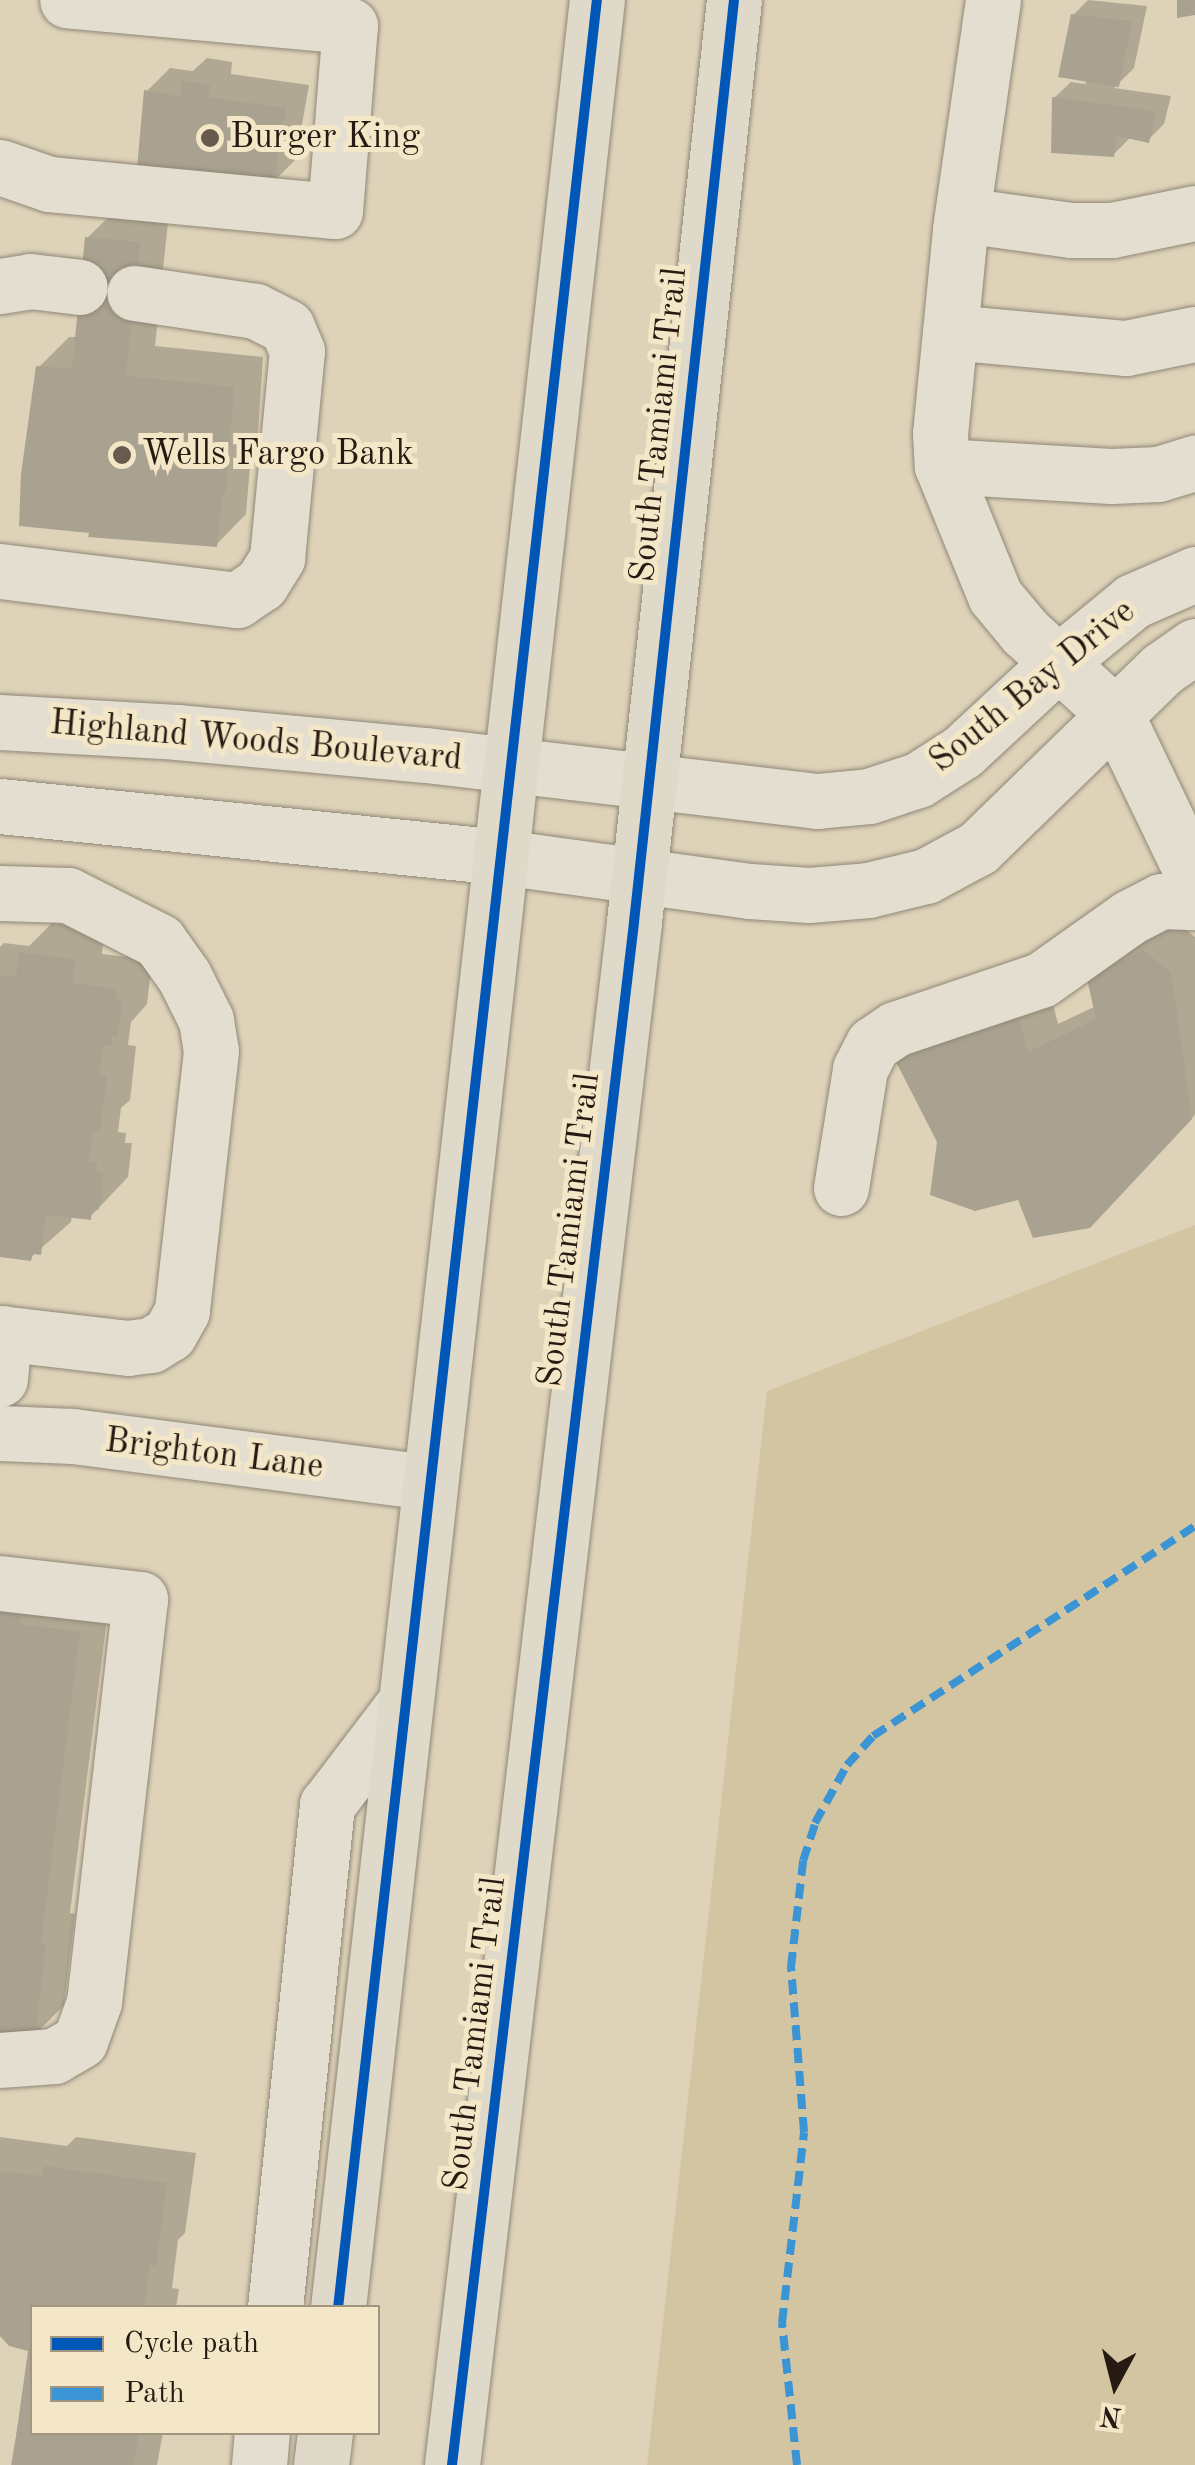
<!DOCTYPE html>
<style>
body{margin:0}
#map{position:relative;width:1195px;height:2465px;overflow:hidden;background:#ded3b8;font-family:"Old Standard TT",serif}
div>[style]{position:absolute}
.green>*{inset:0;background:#d4c5a2}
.shadow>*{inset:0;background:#0003}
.building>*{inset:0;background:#aaa290}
.roads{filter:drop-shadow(0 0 2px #8f8777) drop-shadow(0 0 2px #8f8777)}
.minor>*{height:55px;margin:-27.5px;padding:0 27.5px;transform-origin:27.5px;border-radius:27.5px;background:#e4ded1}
.major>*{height:55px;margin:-27.5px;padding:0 27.5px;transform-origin:27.5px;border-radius:27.5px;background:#dfd9ca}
.quiet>*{height:8px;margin-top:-4px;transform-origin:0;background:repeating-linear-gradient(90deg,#3b94d3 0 15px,transparent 0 23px)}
.cycleway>*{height:10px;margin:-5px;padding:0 5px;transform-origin:5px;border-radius:5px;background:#0057b8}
.dots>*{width:28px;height:28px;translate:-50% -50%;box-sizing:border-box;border:5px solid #f3e7c7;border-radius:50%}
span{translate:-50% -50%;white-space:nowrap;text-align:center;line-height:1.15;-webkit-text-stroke:10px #f3e7c7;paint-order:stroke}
.poi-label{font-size:35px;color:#271a13}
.left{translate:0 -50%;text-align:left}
.street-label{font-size:35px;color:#271a13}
.legend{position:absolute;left:30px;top:2305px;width:350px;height:130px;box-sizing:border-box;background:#f3e7c7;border:2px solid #a1957f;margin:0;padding:12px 18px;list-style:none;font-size:30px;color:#271a13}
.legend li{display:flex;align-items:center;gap:20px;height:50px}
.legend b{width:50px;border:2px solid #a1957f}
.north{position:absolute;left:1065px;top:2335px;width:100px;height:100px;-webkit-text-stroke:8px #f3e7c7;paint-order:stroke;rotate:187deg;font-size:28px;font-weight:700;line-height:40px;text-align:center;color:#271a13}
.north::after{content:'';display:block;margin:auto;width:35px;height:45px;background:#271a13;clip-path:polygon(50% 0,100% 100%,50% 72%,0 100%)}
</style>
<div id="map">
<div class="green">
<i style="clip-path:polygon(1195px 1225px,1195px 2465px,647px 2465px,767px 1391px)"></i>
</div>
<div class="shadow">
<i style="clip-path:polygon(1088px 0,1147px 6px,1134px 68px,1114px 88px,1171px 96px,1164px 124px,1148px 140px,1130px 138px,1113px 155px,1054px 98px,1071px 82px,1086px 84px,1073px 15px)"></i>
<i style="clip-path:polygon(207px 58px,232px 62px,231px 74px,309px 85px,296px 159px,272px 183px,146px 92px,170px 68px,193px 71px)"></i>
<i style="clip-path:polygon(118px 208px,169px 213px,155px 346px,263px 357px,256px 462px,250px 467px,246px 514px,216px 545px,39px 367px,69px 337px,77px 337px,87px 238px)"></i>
<i style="clip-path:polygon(1175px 921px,1195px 937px,1195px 1115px,1120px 1195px,1020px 1197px,939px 1142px,897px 1058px,1047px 981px,1058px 1024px,1096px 1006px,1090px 980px,1120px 949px)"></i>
<i style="clip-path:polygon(52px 923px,104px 929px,102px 954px,146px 959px,145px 969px,151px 970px,147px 1004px,131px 1022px,128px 1045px,136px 1046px,130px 1100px,121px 1108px,118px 1132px,126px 1133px,125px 1143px,132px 1143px,128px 1177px,90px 1217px,72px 1215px,71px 1222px,30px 1258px,0 1254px,0 947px,4px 943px,29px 946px)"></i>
<i style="clip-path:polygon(0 1579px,109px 1602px,70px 1913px,75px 1914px,64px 2005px,34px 2036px,0 2031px)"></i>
<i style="clip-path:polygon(0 2137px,67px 2146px,76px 2137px,196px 2153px,185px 2233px,178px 2240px,172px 2288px,179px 2289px,176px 2308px,32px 2308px,32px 2432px,163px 2432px,157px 2465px,11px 2465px,31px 2349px,0 2332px)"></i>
</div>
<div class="building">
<i style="clip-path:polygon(1177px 0,1195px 0,1195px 15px,1177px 18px)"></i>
<i style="clip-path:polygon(1071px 14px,1132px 21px,1119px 87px,1058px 77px)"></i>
<i style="clip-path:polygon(181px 81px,210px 85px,208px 97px,286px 108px,273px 185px,137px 168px,144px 90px,182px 97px)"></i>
<i style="clip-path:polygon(1052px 97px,1156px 111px,1149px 143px,1117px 136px,1114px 157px,1051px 153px)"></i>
<i style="clip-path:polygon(85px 237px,140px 242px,126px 376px,234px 387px,226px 494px,222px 494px,217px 547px,88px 537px,89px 533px,19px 526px,21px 474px,36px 366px,72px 369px)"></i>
<i style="clip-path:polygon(1143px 950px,1171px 972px,1192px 1119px,1090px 1228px,1033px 1238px,1018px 1200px,975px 1211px,930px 1195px,937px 1142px,894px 1058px,1017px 1009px,1028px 1052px,1096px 1019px,1087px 979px)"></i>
<i style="clip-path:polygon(19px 952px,75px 959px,73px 983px,117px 989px,116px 998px,122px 999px,118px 1037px,112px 1036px,111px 1046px,103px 1045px,99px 1075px,107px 1076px,100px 1132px,93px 1131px,89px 1161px,97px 1162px,96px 1172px,103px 1173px,103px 1196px,98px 1210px,92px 1210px,91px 1220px,46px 1215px,41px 1255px,33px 1254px,31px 1261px,0 1257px,0 975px,16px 977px)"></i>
<i style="clip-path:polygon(0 1612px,21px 1614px,20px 1624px,80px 1632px,41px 1943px,46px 1943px,35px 2038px,0 2034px)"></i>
<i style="clip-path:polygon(44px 2166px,167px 2183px,156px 2266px,150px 2265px,144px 2308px,32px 2308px,32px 2432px,139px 2433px,134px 2465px,12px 2465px,28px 2351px,9px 2346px,0 2336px,0 2171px,42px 2176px)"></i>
</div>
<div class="roads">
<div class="minor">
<i style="left:993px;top:0;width:232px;rotate:98.2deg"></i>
<i style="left:960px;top:230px;width:204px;rotate:95.6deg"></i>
<i style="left:940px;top:433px;width:33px;rotate:87deg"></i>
<i style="left:942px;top:466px;width:169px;rotate:3.4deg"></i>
<i style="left:1111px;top:476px;width:47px;rotate:-2.4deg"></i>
<i style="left:1158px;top:474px;width:39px;rotate:-17deg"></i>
<i style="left:0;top:167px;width:52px;rotate:19.1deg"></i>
<i style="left:49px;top:184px;width:287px;rotate:5.4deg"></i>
<i style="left:335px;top:211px;width:186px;rotate:-85.4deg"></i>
<i style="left:350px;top:26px;width:284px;rotate:-174.8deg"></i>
<i style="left:963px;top:215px;width:109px;rotate:7.9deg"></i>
<i style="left:1071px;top:230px;width:41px"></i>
<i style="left:1112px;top:230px;width:85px;rotate:-11.6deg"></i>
<i style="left:0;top:286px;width:30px;rotate:-9deg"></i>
<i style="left:30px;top:281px;width:50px;rotate:6.8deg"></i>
<i style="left:950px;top:332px;width:177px;rotate:5.2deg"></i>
<i style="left:1126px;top:348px;width:70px;rotate:-11.5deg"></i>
<i style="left:942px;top:466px;width:140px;rotate:67.8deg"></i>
<i style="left:995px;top:596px;width:47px;rotate:50.2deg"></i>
<i style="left:1025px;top:632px;width:123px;rotate:42.4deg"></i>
<i style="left:1116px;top:715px;width:182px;rotate:64.3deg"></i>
<i style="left:0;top:571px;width:239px;rotate:7deg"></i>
<i style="left:237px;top:600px;width:29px;rotate:-34deg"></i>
<i style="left:261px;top:584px;width:31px;rotate:-58deg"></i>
<i style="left:277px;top:558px;width:208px;rotate:-84.5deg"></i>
<i style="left:297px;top:351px;width:26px;rotate:-113deg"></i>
<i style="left:287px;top:327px;width:36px;rotate:-153deg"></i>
<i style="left:255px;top:311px;width:122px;rotate:-171.5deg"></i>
<i style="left:0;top:722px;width:177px;rotate:3.2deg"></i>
<i style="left:177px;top:732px;width:250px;rotate:5.3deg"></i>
<i style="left:426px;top:755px;width:394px;rotate:6.7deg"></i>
<i style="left:817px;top:801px;width:52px;rotate:-5.5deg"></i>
<i style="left:869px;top:796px;width:52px;rotate:-18.1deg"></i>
<i style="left:918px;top:780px;width:52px;rotate:-32.5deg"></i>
<i style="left:962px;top:752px;width:134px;rotate:-42.9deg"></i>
<i style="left:1060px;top:661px;width:94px;rotate:-39.4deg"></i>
<i style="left:1133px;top:601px;width:68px;rotate:-23.5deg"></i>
<i style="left:0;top:806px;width:504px;rotate:5.81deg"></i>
<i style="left:501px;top:857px;width:251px;rotate:7.8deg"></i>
<i style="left:750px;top:891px;width:59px;rotate:3.9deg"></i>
<i style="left:809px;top:895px;width:59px;rotate:-4.8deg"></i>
<i style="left:868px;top:890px;width:60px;rotate:-13.6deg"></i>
<i style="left:926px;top:876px;width:59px;rotate:-28.3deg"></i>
<i style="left:978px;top:848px;width:257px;rotate:-44.2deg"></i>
<i style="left:1162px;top:669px;width:40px;rotate:-34.9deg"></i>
<i style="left:0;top:893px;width:68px;rotate:1.7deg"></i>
<i style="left:68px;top:895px;width:102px;rotate:26.8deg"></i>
<i style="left:159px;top:941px;width:43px;rotate:54.5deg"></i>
<i style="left:184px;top:976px;width:49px;rotate:63.4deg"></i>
<i style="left:206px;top:1020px;width:31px;rotate:81deg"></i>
<i style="left:211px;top:1051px;width:262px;rotate:96.4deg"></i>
<i style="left:182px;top:1311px;width:26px;rotate:119deg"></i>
<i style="left:169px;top:1334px;width:21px;rotate:149deg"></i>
<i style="left:151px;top:1345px;width:23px;rotate:173deg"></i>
<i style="left:128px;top:1348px;width:129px;rotate:-173.3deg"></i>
<i style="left:841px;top:1188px;width:121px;rotate:-80.9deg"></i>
<i style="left:860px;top:1069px;width:28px;rotate:-63deg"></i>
<i style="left:873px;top:1044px;width:27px;rotate:-34deg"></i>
<i style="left:895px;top:1029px;width:154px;rotate:-18.6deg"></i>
<i style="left:1041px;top:980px;width:109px;rotate:-35.3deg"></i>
<i style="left:1130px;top:917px;width:35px;rotate:-27deg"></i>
<i style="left:1161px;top:901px;width:34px;rotate:2deg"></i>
<i style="left:0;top:1379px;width:46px;rotate:-85deg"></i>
<i style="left:0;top:1433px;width:73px;rotate:2.4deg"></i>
<i style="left:73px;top:1436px;width:359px;rotate:7.4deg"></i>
<i style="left:0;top:1583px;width:141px;rotate:6.5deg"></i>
<i style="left:140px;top:1599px;width:406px;rotate:96.5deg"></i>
<i style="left:94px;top:2002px;width:41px;rotate:109.7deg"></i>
<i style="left:80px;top:2041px;width:30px;rotate:150deg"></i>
<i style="left:54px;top:2056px;width:54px;rotate:175.8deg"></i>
<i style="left:275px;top:2308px;width:506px;rotate:-84.1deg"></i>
<i style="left:327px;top:1805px;width:127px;rotate:-52.7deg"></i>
<i style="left:259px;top:2465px;width:33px;rotate:-85deg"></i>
</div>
<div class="major">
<i style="left:338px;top:2308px;width:2322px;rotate:-83.6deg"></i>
<i style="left:321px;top:2465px;width:33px;rotate:-83deg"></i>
<i style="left:452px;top:2465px;width:1554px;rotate:-83.27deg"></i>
<i style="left:634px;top:922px;width:927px;rotate:-83.81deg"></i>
</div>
</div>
<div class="quiet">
<i style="left:797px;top:2465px;width:143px;rotate:-96deg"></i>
<i style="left:782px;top:2323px;width:192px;rotate:-83.4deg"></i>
<i style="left:804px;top:2132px;width:166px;rotate:-94.5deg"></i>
<i style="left:791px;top:1967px;width:107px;rotate:-83.5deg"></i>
<i style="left:803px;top:1861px;width:40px;rotate:-72deg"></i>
<i style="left:815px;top:1823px;width:66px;rotate:-61.1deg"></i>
<i style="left:847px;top:1765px;width:39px;rotate:-48deg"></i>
<i style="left:873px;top:1736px;width:384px;rotate:-33.1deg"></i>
</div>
<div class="cycleway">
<i style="left:338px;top:2308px;width:2322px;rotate:-83.6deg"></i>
<i style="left:452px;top:2465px;width:1554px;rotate:-83.27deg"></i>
<i style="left:634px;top:922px;width:927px;rotate:-83.81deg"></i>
</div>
<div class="dots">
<i style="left:210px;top:138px;background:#675b4d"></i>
<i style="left:122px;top:455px;background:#675b4d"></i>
</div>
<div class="poi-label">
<span class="left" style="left:230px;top:138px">Burger King</span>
<span class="left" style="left:142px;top:455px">Wells Fargo Bank</span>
</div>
<div class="street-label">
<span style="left:660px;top:425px;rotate:-84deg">South Tamiami Trail</span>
<span style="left:1033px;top:687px;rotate:-39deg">South Bay Drive</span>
<span style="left:256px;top:742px;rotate:5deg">Highland Woods Boulevard</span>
<span style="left:570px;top:1230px;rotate:-83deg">South Tamiami Trail</span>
<span style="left:214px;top:1455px;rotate:7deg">Brighton Lane</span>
<span style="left:476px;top:2034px;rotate:-83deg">South Tamiami Trail</span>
</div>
<ul class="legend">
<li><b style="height:12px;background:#0057b8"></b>Cycle path</li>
<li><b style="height:12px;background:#3b94d3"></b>Path</li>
</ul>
<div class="north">N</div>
</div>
